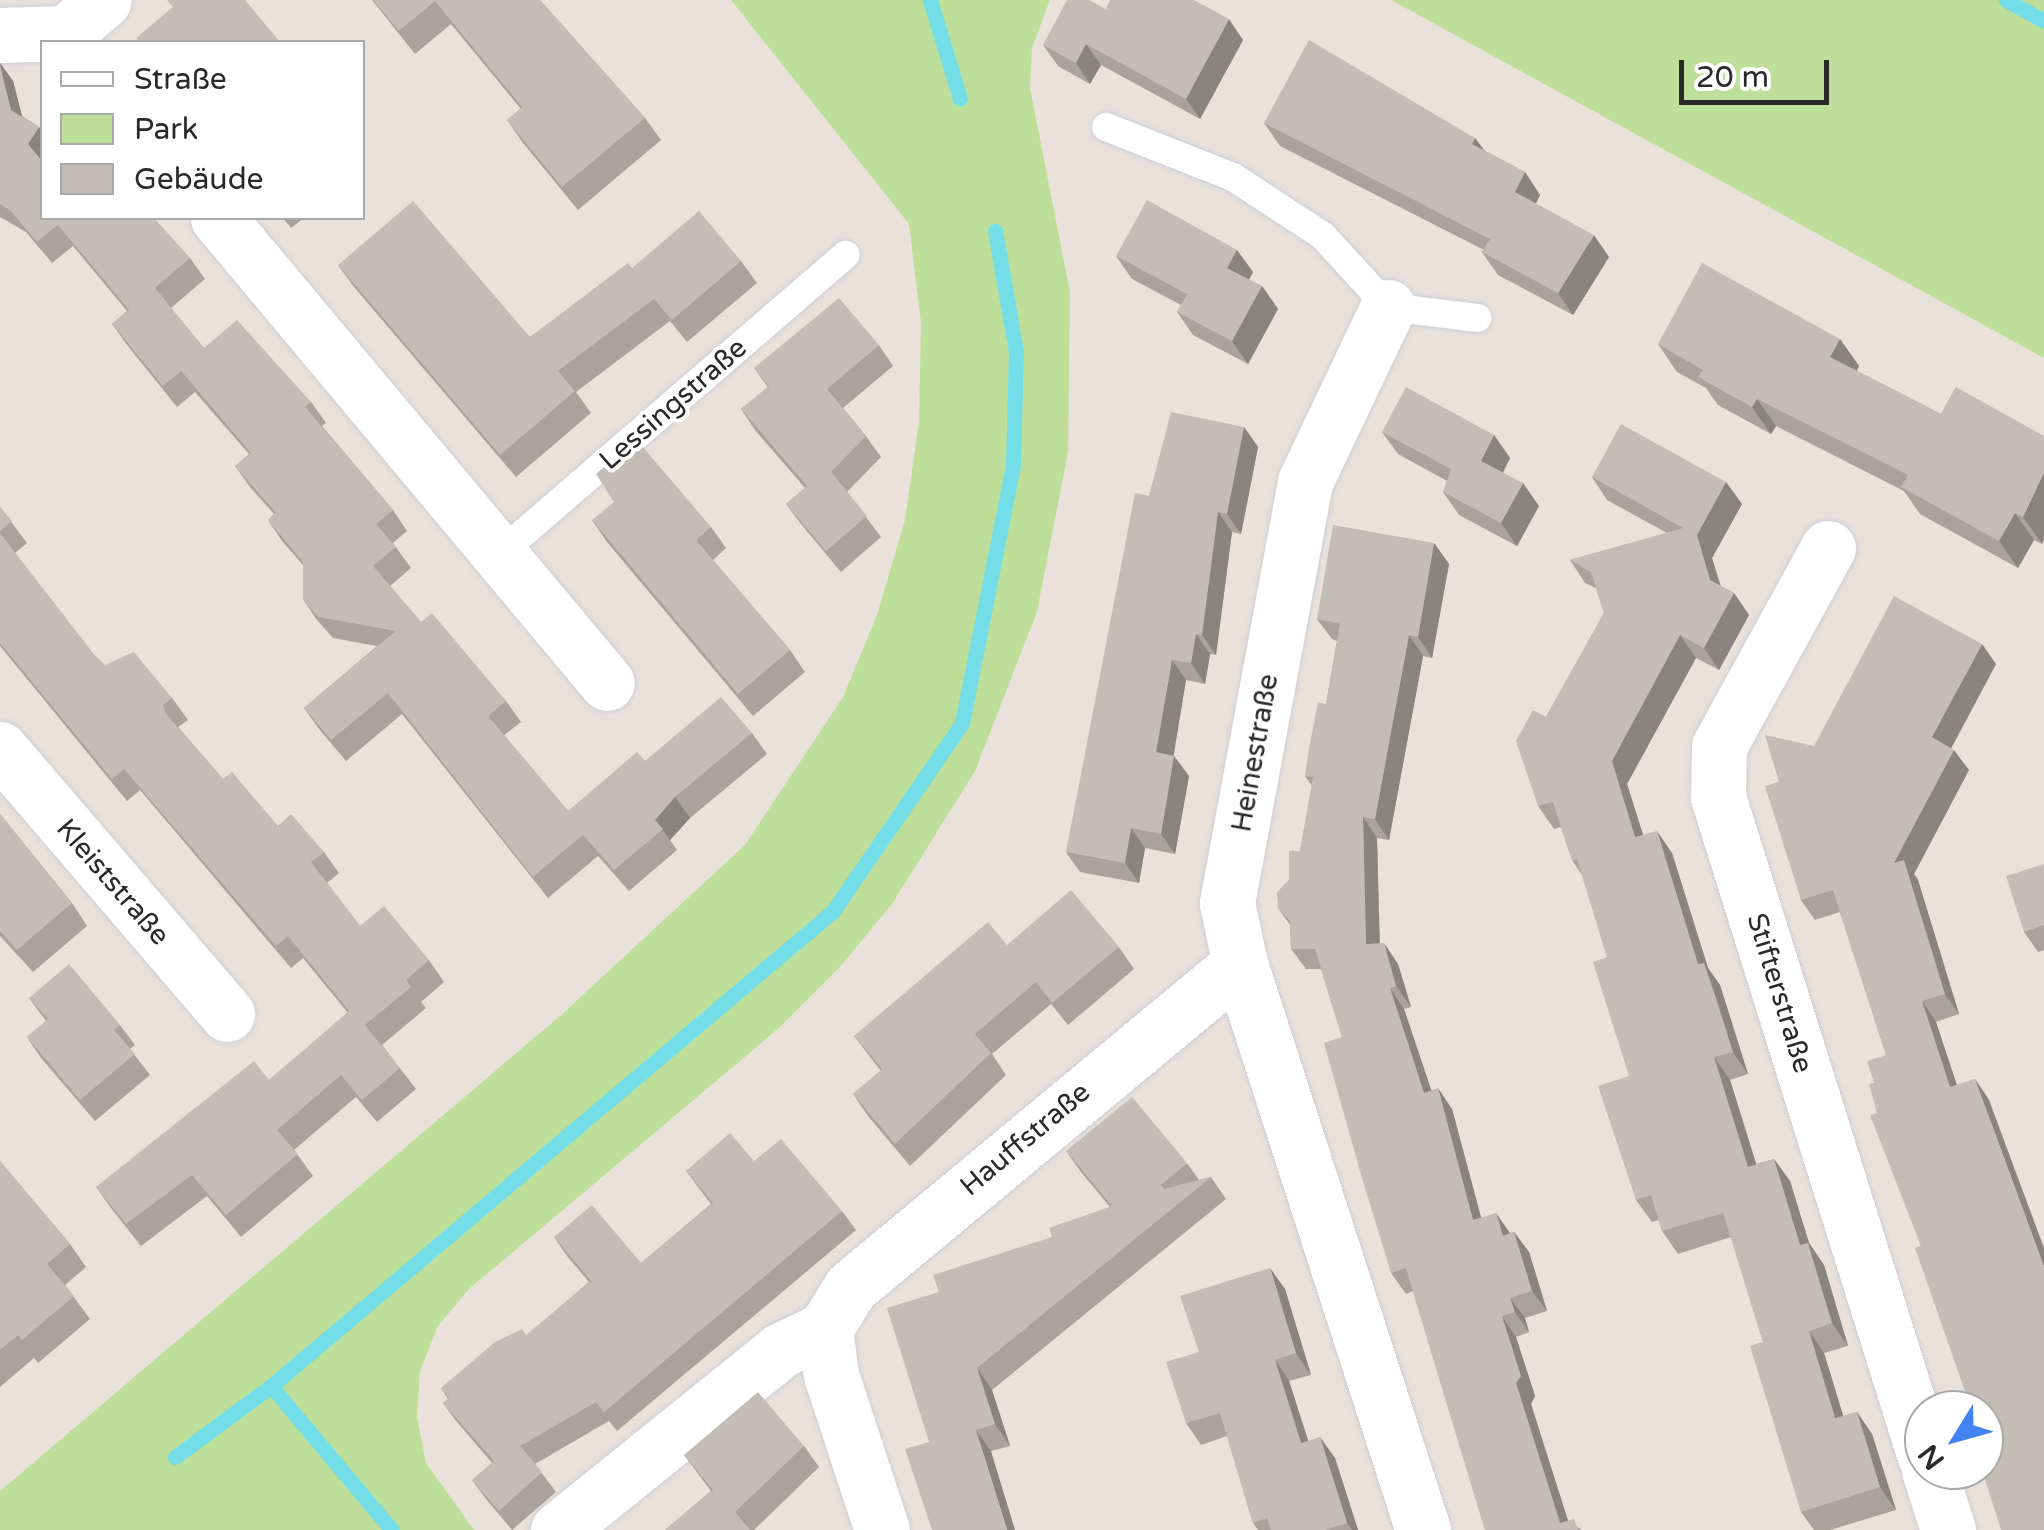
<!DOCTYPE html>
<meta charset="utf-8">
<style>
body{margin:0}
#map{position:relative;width:2044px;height:1530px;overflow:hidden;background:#ebe1db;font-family:"Varela Round",sans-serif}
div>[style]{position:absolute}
.green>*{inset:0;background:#bedf9a}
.stream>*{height:15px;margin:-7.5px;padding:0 7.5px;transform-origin:7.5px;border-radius:7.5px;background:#73dee8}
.roads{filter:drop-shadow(0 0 2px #cad0da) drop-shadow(0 0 2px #cad0da)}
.service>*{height:28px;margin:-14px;padding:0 14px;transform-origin:14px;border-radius:14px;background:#fff}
.minor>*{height:55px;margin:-27.5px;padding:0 27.5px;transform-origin:27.5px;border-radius:27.5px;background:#fff}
.wall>*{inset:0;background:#a8a39d}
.shaded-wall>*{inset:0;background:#888480}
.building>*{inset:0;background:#c3bdb7}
span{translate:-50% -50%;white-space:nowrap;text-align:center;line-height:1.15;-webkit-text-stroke:8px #fff;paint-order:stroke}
.street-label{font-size:28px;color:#292929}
.legend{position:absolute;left:40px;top:40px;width:325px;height:180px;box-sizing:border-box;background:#fff;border:2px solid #a9a9a9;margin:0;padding:12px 18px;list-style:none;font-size:30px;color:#292929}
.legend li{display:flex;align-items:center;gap:20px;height:50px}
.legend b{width:50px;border:2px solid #a9a9a9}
.north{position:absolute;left:1904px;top:1390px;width:100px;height:100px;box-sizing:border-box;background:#fff;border:2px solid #a9a9a9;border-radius:50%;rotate:233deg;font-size:28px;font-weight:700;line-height:40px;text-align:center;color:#292929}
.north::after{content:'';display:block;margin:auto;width:35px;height:45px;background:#4282f1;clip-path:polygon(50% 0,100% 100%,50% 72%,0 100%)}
.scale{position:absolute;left:1679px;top:60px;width:150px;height:45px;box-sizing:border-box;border:5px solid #292929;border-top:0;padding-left:12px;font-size:30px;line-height:35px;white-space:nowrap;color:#292929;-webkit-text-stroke:8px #fff;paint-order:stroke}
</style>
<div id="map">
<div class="green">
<i style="clip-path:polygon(731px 0,1050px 0,1032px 48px,1030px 88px,1070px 292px,1068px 452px,1037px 612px,975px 771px,892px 904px,839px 968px,779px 1028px,469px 1289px,438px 1326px,420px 1371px,417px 1417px,426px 1463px,474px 1530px,0 1530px,0 1491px,560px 1016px,745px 845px,843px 697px,877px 615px,905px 520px,919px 422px,921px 323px,909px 224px)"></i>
<i style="clip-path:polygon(1391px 0,2044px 0,2044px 358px)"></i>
</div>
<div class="stream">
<i style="left:930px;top:0;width:103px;rotate:73.1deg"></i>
<i style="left:2006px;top:0;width:43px;rotate:28.9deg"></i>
<i style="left:271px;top:1386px;width:188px;rotate:50deg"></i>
<i style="left:175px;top:1457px;width:119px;rotate:-36.5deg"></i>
<i style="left:271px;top:1386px;width:736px;rotate:-40.2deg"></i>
<i style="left:833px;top:911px;width:228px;rotate:-55.5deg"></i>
<i style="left:962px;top:723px;width:263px;rotate:-78.8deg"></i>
<i style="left:1013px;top:465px;width:113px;rotate:-88.5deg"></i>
<i style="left:1016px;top:352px;width:123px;rotate:-99.8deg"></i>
</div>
<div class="roads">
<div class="service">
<i style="left:1106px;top:127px;width:136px;rotate:21.5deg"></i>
<i style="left:1233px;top:177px;width:108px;rotate:33.2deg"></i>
<i style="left:1323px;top:236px;width:96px;rotate:47.5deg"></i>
<i style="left:1388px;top:307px;width:90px;rotate:7deg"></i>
<i style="left:499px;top:554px;width:458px;rotate:-40.8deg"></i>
</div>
<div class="minor">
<i style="left:66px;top:33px;width:50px;rotate:-41deg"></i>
<i style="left:0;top:35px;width:66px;rotate:-1.7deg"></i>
<i style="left:66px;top:33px;width:12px;rotate:48deg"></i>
<i style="left:218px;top:218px;width:606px;rotate:50.09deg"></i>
<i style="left:1388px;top:307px;width:194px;rotate:115.4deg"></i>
<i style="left:1305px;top:482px;width:428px;rotate:100.5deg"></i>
<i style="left:1227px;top:903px;width:62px;rotate:78deg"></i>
<i style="left:1240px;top:964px;width:595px;rotate:72.08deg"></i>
<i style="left:1828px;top:548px;width:226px;rotate:118.8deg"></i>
<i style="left:1719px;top:746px;width:51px;rotate:91.1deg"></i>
<i style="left:1718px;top:797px;width:689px;rotate:72.59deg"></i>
<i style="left:0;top:749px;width:349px;rotate:49.4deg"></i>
<i style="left:1929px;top:1470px;width:63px;rotate:72.4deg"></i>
<i style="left:558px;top:1530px;width:287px;rotate:-38.9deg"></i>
<i style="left:781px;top:1350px;width:49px;rotate:-25.5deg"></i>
<i style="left:882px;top:1530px;width:163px;rotate:-108.2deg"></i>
<i style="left:831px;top:1375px;width:46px;rotate:-97.4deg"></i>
<i style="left:825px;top:1329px;width:49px;rotate:-58.2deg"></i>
<i style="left:851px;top:1287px;width:506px;rotate:-39.7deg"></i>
</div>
</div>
<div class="wall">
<i style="clip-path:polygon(372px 0,540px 0,645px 118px,661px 140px,578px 210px,523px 143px,507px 120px,521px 109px,451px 24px,415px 54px)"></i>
<i style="clip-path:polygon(1243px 40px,1200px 119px,1101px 65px,1090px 84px,1058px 66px,1043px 45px)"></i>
<i style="clip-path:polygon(0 63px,13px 81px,22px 116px,39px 127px,42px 132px,42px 218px,190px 258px,205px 279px,171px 308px,204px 348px,311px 402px,326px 423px,322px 426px,393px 510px,407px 531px,393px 543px,411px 568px,390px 586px,421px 622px,506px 701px,521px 722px,504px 735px,568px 811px,645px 761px,752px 733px,767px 754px,690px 818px,670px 840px,677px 850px,629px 891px,598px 856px,548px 898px,402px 714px,346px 761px,319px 729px,304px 708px,377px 646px,333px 638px,317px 620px,303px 599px,303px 565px,282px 541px,268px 520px,274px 514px,250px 487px,235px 466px,249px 454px,195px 392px,177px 407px,127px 345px,112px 324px,127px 311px,73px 246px,52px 263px,26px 232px,0 217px)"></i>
<i style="clip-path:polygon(1264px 123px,1475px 138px,1485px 151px,1525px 172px,1540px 195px,1536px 204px,1609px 257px,1573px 315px,1498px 275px,1482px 252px,1484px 250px,1280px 146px)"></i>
<i style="clip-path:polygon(283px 218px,304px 218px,291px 228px)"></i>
<i style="clip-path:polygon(1237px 250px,1253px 272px,1249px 280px,1262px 286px,1278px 309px,1248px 364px,1193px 335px,1177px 312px,1181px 305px,1132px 279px,1116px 256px)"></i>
<i style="clip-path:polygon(741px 261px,757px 283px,687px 342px,670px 321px,576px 392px,591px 413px,516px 477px,354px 287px,338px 265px,530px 337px,632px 268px)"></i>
<i style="clip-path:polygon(1840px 339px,1859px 366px,1857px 371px,1941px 414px,1956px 387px,2042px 544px,2034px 540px,2018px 568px,1920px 514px,1904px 491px,1776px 426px,1771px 434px,1718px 405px,1706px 388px,1677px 372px,1658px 344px)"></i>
<i style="clip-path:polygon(879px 345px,893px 366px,843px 408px,866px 436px,881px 457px,847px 492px,881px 537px,841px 572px,801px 524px,786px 504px,805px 488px,755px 430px,741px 409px,768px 387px,754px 368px)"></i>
<i style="clip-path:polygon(1244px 427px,1258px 447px,1241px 534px,1232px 532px,1216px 655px,1210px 654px,1205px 684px,1186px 680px,1173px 755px,1189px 776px,1175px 854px,1145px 848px,1139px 883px,1080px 872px,1066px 852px)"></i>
<i style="clip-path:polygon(1382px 432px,1494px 435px,1510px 458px,1503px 473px,1539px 506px,1517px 546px,1459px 515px,1443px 492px,1447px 481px,1398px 454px)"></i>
<i style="clip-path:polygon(1592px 477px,1726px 482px,1742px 504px,1712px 558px,1721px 586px,1734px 593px,1749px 615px,1719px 670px,1696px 658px,1627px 784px,1643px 835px,1672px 853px,1708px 968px,1720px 985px,1748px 1074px,1730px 1080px,1756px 1164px,1774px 1159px,1790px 1181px,1809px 1243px,1824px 1265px,1848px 1346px,1824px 1353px,1843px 1416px,1857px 1412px,1872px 1434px,1896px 1510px,1830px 1530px,1814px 1530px,1801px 1512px,1763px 1342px,1731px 1237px,1678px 1254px,1662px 1231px,1659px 1220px,1652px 1222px,1636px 1200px,1629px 1076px,1607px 957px,1582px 875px,1572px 860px,1561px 827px,1554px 829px,1538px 806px,1546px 717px,1604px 613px,1596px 588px,1585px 583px,1570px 560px,1667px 533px,1607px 500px)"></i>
<i style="clip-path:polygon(0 507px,27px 543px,15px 553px,95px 656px,105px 665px,172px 698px,188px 720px,178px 727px,223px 779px,278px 826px,324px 852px,339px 873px,327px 883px,360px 926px,429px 960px,444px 982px,421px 1002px,426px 1008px,382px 1045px,416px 1089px,377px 1122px,356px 1097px,294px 1150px,313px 1176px,241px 1237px,207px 1196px,141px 1246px,111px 1208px,96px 1187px,269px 1080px,348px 1013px,303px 958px,291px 968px,140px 790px,127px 801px,0 646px)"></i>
<i style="clip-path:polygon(592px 520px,711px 527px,726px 548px,713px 560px,790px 650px,805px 672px,753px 716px,607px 542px)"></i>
<i style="clip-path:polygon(1434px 543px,1449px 564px,1432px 658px,1423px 656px,1389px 840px,1377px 838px,1380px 943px,1398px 964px,1411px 1007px,1404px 1009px,1431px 1090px,1452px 1109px,1481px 1217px,1510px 1233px,1514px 1232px,1529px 1252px,1547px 1311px,1525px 1318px,1529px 1332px,1516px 1337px,1535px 1396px,1531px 1404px,1568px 1521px,1582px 1530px,1485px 1530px,1413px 1291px,1406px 1294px,1391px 1273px,1342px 1037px,1321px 969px,1306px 969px,1291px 949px,1290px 925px,1278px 908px,1300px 851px,1312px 786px,1305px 776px,1326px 704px,1337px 641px,1332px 639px,1317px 619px)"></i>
<i style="clip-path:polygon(1996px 664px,1951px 748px,1969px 770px,1914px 874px,1918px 880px,1959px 1014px,1936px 1022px,1957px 1085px,1975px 1079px,1989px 1100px,1968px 1400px,1921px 1246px,1877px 1113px,1874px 1083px,1886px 1055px,1840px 912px,1815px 920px,1801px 900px,1779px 782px,1814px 746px)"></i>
<i style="clip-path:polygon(0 814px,72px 903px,87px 926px,33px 972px,0 936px)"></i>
<i style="clip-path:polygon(2044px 864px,2044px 950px,2038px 952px,2024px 932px)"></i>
<i style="clip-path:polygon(1007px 945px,1119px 947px,1134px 969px,1068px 1025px,1051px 1004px,992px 1054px,1006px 1075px,910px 1166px,868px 1116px,853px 1094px,881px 1071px,854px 1036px)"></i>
<i style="clip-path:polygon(29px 998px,120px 1025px,135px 1045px,130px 1049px,150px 1075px,95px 1121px,41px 1058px,27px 1037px,46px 1021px)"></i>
<i style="clip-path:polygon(1066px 1151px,1187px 1163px,1199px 1180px,1211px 1177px,1226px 1199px,992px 1390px,1010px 1446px,991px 1451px,929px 1442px,939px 1292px,1052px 1237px,1110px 1207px,1081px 1172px)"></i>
<i style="clip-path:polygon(0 1161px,70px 1244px,86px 1267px,65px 1285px,90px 1319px,38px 1363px,34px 1358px,0 1387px)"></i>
<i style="clip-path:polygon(754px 1161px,842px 1211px,856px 1230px,617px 1431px,609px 1421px,535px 1464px,556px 1492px,512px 1530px,486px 1499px,472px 1480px,492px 1463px,457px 1422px,443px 1403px,448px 1399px,441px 1388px,527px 1335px,589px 1282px,567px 1256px,554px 1237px,641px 1263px,711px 1204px,686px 1171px)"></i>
<i style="clip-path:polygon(1285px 1289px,1311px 1375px,1289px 1381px,1308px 1441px,1335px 1458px,1358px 1530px,1258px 1530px,1253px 1523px,1227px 1436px,1201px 1445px,1186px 1423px,1199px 1352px)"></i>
<i style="clip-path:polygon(804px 1446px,819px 1467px,754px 1530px,665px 1530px,711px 1491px,684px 1455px)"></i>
</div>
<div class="shaded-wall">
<i style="clip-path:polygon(1229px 19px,1243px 40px,1200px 119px,1186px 99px)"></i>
<i style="clip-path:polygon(1086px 44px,1101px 65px,1090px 84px,1076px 63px)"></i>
<i style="clip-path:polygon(0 63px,13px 81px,26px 131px,11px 110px)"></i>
<i style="clip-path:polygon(39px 127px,42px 132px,42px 165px,28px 144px)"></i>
<i style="clip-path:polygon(1475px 138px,1491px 160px,1472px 144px)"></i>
<i style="clip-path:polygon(1525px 172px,1540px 195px,1530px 214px,1515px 192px)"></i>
<i style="clip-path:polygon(1594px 235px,1609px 257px,1573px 315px,1558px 293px)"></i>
<i style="clip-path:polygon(1237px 250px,1253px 272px,1243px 291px,1227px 268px)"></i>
<i style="clip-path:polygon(1262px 286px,1278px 309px,1248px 364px,1232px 341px)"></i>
<i style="clip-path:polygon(1840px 339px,1859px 366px,1849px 384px,1830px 357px)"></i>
<i style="clip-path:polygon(1757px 399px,1776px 426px,1771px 434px,1752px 407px)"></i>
<i style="clip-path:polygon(1244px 427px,1258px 447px,1241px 534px,1227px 514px)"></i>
<i style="clip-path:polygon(1494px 435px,1510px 458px,1497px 484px,1481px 461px)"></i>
<i style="clip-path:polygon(2044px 472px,2044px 540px,2042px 544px,2023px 517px)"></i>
<i style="clip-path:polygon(1726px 482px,1742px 504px,1712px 558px,1725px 602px,1710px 580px,1697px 535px)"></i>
<i style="clip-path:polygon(1523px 483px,1539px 506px,1517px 546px,1501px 523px)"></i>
<i style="clip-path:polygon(1218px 512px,1232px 532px,1216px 655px,1202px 635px)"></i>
<i style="clip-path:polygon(2015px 513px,2034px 540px,2018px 568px,1999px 541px)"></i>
<i style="clip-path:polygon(1434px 543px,1449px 564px,1432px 658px,1418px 637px)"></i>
<i style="clip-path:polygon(1734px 593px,1749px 615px,1719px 670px,1704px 648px)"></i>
<i style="clip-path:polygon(1196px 634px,1210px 654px,1205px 684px,1191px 663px)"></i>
<i style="clip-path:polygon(1409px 635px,1423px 656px,1389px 840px,1375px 819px)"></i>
<i style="clip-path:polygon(1680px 635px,1696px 658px,1627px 784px,1651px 860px,1635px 837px,1612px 761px)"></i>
<i style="clip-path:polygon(1982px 644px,1996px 664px,1946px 758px,1932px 737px)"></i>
<i style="clip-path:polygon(1172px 660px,1186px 680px,1171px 772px,1156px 752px)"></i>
<i style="clip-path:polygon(1954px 750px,1969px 770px,1914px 874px,1918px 880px,1959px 1014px,1945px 994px,1894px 863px)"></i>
<i style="clip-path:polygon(1174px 756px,1189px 776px,1175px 854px,1161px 834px)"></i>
<i style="clip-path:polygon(675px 797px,690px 818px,670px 840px,655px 820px)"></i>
<i style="clip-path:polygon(1363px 817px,1377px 838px,1380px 965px,1366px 944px)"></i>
<i style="clip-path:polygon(1131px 828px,1145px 848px,1139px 883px,1125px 863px)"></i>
<i style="clip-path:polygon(1657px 831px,1672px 853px,1708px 968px,1720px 985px,1748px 1074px,1733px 1052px,1698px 964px)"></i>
<i style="clip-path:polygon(1384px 943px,1398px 964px,1411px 1007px,1396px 986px)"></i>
<i style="clip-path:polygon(1390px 988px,1404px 1009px,1439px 1113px,1424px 1093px)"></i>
<i style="clip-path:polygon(1922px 1001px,1936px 1022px,1964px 1107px,1950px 1087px)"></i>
<i style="clip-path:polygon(1714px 1057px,1730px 1080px,1764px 1189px,1748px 1167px)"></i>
<i style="clip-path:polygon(1975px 1079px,1989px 1100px,2044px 1248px,2044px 1267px)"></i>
<i style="clip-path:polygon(1438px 1088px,1452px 1109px,1487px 1240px,1473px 1220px)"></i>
<i style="clip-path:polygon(1774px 1159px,1790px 1181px,1809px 1243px,1824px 1265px,1848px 1346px,1832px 1323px,1800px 1245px)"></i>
<i style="clip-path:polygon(1496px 1213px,1510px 1233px,1503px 1236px)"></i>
<i style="clip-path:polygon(1514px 1232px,1529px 1252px,1547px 1311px,1532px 1291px)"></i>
<i style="clip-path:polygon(1270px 1268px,1285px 1289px,1311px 1375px,1296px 1353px)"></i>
<i style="clip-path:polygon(1510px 1298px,1525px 1318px,1529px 1332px,1515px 1312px)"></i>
<i style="clip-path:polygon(1502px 1316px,1516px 1337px,1535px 1396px,1531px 1404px,1571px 1530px,1560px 1523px,1516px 1383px)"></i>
<i style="clip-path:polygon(1809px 1331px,1824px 1353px,1851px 1441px,1835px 1418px)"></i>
<i style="clip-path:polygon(1275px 1360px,1289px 1381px,1316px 1465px,1301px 1443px)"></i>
<i style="clip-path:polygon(977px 1368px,992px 1390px,1010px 1446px,995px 1424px)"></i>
<i style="clip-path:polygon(1857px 1412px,1872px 1434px,1896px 1510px,1880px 1487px)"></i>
<i style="clip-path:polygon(976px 1430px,991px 1451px,1015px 1530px,1007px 1530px)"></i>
<i style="clip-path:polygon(1320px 1437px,1335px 1458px,1358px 1530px,1352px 1530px,1347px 1523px)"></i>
</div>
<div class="building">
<i style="clip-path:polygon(167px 0,245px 0,280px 42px,140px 42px,136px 38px,173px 7px)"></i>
<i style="clip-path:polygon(373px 0,540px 0,645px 118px,562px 187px,507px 120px,522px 107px,435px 1px,399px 31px)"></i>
<i style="clip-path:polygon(1067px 0,1089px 0,1106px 9px,1110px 0,1194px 0,1229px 19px,1186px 99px,1086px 44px,1076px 63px,1043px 45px)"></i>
<i style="clip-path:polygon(1309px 40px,1475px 138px,1472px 144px,1525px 172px,1515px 192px,1594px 235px,1558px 293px,1482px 252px,1490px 239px,1264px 123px)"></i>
<i style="clip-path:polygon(0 67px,11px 110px,39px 127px,28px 144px,42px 161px,42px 218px,66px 218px,37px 242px,11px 211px,0 204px)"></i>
<i style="clip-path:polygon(1147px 200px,1237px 250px,1227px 268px,1262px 286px,1232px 341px,1177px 312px,1187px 294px,1116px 256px)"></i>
<i style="clip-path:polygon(413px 201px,530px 337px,628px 263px,632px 268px,699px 211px,741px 261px,672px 320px,654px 299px,558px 371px,575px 391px,500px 455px,338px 265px)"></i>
<i style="clip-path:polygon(66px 218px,154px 218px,190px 258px,155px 288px,204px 348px,237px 320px,311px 402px,305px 407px,393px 510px,376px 524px,396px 547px,373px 566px,421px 622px,432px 613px,506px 701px,488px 716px,568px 811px,637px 752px,645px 761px,721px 697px,752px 733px,675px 797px,655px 820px,663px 829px,614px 870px,583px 835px,533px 877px,388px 693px,331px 740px,304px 708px,396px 631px,318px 617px,303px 599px,303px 562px,268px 520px,276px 513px,235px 466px,251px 453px,181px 371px,163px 386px,112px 324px,129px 310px,58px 225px)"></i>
<i style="clip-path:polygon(1702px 263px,1840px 339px,1830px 357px,1941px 414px,1956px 387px,2044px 436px,2044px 472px,2023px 517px,2015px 513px,1999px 541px,1901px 487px,1908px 475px,1757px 399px,1752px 407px,1698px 377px,1703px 370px,1658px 344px)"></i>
<i style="clip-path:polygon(839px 298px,879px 345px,827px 389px,866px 436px,831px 472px,867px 516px,826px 551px,786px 504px,807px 486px,741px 409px,769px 386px,754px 368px)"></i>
<i style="clip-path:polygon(1406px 387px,1494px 435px,1481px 461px,1523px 483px,1501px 523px,1443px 492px,1451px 469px,1382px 432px)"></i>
<i style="clip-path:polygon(1171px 412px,1244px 427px,1227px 514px,1218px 512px,1202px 635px,1196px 634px,1191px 663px,1172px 660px,1156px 752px,1174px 756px,1161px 834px,1131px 828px,1125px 863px,1066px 852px,1135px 493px,1149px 496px)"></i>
<i style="clip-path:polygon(1621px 424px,1726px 482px,1697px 535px,1710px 580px,1734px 593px,1704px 648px,1680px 635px,1612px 761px,1635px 837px,1657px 831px,1698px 964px,1704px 963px,1715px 995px,1733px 1052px,1714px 1057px,1748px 1167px,1774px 1159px,1800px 1245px,1808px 1243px,1832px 1323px,1809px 1331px,1835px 1418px,1857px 1412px,1880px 1487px,1801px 1512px,1750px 1346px,1763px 1342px,1723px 1213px,1662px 1231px,1651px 1195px,1636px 1200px,1598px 1086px,1629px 1076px,1593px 962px,1607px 957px,1577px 859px,1572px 860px,1553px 802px,1538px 806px,1516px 741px,1533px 710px,1546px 717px,1604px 613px,1591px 572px,1570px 560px,1683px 528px,1592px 477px)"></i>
<i style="clip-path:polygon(636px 439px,711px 527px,696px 540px,790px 650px,738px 694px,592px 520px,614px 502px,596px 474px)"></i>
<i style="clip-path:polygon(0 507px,12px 521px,0 531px)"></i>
<i style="clip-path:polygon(1333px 525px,1434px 543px,1418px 637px,1409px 635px,1375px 819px,1363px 817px,1366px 944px,1384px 943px,1396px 986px,1390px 988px,1424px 1093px,1438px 1088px,1473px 1220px,1496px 1213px,1503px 1236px,1514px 1232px,1532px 1291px,1510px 1298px,1515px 1312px,1502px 1316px,1521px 1376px,1516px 1383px,1560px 1523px,1574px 1519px,1578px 1530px,1485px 1530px,1406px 1268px,1391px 1273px,1362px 1178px,1324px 1043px,1342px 1037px,1315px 949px,1291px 949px,1290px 921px,1278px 908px,1277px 892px,1289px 880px,1289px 851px,1300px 851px,1313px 777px,1305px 776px,1308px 754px,1318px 702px,1326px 704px,1340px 624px,1317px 619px)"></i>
<i style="clip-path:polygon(0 533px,95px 656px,105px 665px,134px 652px,172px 698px,163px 705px,166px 714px,223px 779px,232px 772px,278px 826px,291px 814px,324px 852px,311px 862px,360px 926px,384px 906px,429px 960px,406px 980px,411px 987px,365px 1025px,400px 1068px,362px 1100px,341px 1075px,277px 1130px,298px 1154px,226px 1215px,192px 1175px,126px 1224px,96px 1187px,254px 1061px,269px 1080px,349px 1011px,288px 936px,276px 946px,124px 769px,112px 779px,0 643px)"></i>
<i style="clip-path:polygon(1894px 596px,1982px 644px,1932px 737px,1954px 750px,1894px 863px,1904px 860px,1945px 994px,1922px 1001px,1950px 1087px,1975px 1079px,2044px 1267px,2044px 1530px,2001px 1530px,1982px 1470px,1984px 1470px,1984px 1410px,1962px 1410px,1960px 1403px,1968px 1400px,1915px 1248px,1921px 1246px,1870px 1115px,1877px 1113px,1869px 1084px,1874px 1083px,1867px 1061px,1886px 1055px,1833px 890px,1801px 900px,1765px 786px,1779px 782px,1765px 735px,1814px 746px)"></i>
<i style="clip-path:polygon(0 814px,72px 903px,17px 950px,0 931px)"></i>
<i style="clip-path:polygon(2044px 864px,2044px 925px,2024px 932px,2006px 876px)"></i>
<i style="clip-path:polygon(1071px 890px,1119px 947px,1052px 1003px,1036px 982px,975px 1034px,991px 1053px,895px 1144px,853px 1094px,882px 1069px,854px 1036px,988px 922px,1007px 945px)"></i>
<i style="clip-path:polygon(69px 964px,120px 1025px,114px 1030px,135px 1054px,80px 1100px,27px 1037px,48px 1019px,29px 998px)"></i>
<i style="clip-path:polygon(1132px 1097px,1187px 1163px,1161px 1185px,1164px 1189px,1211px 1177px,977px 1368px,995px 1424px,976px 1430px,1007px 1530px,932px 1530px,905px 1449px,929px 1442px,887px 1308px,939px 1292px,933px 1275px,1052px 1237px,1049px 1228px,1112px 1206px,1066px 1151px)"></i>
<i style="clip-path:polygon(730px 1133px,754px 1161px,781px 1139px,842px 1211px,604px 1412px,596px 1402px,520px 1446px,542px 1472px,499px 1511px,472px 1480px,494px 1461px,443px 1403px,449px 1398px,441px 1388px,495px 1342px,522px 1329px,526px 1335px,591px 1281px,554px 1237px,592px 1205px,641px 1263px,713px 1203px,686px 1171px)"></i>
<i style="clip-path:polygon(0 1161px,70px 1244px,47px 1264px,74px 1296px,22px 1340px,18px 1335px,0 1350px)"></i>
<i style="clip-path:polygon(1270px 1268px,1296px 1353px,1275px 1360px,1301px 1443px,1320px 1437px,1347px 1523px,1325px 1530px,1271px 1530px,1267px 1518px,1253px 1523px,1220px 1413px,1186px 1423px,1166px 1362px,1199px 1352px,1180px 1296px)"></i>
<i style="clip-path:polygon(758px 1392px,804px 1446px,735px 1512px,750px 1530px,665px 1530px,713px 1490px,684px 1455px)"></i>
</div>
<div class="street-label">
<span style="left:673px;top:404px;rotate:-41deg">Lessingstraße</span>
<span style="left:1255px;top:753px;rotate:-80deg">Heinestraße</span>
<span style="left:113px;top:882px;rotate:49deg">Kleiststraße</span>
<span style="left:1780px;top:993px;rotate:73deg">Stifterstraße</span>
<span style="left:1025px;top:1139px;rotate:-40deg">Hauffstraße</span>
</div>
<ul class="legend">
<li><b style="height:12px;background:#fff"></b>Straße</li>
<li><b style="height:28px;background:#bedf9a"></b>Park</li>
<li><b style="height:28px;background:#c3bdb7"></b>Gebäude</li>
</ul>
<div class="north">N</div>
<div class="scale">20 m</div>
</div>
